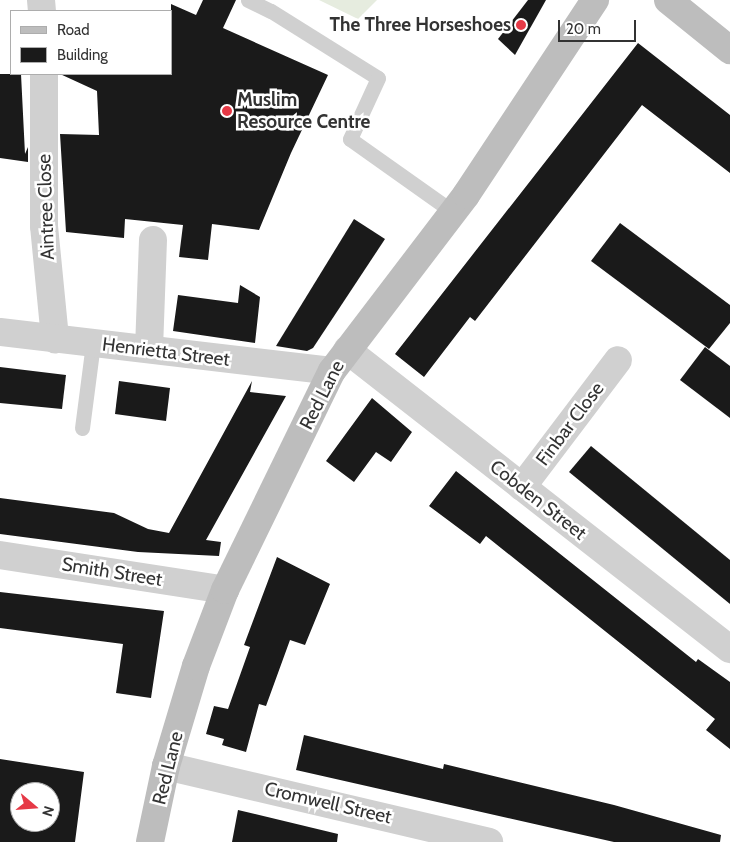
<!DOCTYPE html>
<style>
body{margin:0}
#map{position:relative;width:730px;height:842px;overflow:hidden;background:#fff;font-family:Cabin,sans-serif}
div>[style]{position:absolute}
.green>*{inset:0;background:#e6ecdf}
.building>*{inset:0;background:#1a1a1a}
.lane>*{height:15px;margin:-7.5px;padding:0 7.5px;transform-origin:7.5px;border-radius:7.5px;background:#d0d0d0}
.street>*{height:28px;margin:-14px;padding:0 14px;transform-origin:14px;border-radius:14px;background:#d0d0d0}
.secondary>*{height:28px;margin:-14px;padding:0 14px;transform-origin:14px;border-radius:14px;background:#bdbdbd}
.dots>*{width:14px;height:14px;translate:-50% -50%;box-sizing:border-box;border:2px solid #fff;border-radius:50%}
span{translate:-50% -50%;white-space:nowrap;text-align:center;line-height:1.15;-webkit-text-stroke:5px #fff;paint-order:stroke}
.poi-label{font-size:19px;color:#333;font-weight:700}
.right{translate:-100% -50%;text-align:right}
.left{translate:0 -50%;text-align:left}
.street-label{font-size:19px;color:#333}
.legend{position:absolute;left:10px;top:10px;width:162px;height:65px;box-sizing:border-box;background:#fff;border:1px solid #adadad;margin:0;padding:6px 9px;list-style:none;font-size:15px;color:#333}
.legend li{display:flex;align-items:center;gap:10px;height:25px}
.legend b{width:25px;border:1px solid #adadad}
.north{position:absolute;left:10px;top:782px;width:50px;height:50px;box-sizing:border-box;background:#fff;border:1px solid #adadad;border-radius:50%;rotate:108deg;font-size:14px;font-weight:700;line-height:20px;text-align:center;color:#333}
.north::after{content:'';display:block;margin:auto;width:18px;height:22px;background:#e63946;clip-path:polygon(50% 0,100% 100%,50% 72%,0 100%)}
.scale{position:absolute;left:558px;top:20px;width:78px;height:22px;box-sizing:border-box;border:2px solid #333;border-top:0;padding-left:6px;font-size:15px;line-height:18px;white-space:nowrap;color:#333;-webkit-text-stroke:4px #fff;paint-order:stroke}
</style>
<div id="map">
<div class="green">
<i style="clip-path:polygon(319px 0,377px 0,358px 19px)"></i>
</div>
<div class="building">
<i style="clip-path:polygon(203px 0,236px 0,223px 28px,328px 75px,291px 153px,259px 230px,212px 224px,208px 260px,179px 257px,183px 225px,125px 219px,124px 238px,66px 232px,60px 134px,99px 135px,97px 91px,60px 74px,171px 74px,171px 4px,196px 15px)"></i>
<i style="clip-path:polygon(528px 0,546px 0,515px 55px,498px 39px)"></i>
<i style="clip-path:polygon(638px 43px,730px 115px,730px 173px,642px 105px,475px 321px,470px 317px,424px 377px,395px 354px)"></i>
<i style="clip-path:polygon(0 74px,21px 74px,25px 154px,28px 147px,28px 162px,0 158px)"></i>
<i style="clip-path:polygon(354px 219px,385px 239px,313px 348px,307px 351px,276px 346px)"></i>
<i style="clip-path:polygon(620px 223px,730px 305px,730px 323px,709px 349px,591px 261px)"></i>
<i style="clip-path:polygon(240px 285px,260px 297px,255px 343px,173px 331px,178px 295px,238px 303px)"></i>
<i style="clip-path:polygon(705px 347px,730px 366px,730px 418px,680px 380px)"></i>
<i style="clip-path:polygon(0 367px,66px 375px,62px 409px,0 403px)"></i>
<i style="clip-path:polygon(119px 381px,170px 388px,166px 421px,115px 414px)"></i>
<i style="clip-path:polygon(252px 381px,250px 392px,286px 396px,206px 540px,221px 542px,219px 556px,138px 552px,0 534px,0 498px,114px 513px,148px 529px,169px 533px)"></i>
<i style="clip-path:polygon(372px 398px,412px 432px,391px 462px,376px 452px,354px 482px,326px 461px)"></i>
<i style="clip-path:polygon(591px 446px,730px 560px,730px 604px,569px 472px)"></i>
<i style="clip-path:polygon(456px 471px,696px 662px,698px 659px,730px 682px,730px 749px,706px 730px,715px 719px,486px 536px,480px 544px,429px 506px)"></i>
<i style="clip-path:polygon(277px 557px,330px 584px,305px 645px,290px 640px,266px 706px,259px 704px,246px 752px,222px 745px,224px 739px,206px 734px,214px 706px,228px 709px,250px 647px,244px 645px)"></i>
<i style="clip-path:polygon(0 592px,164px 611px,151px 698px,116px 693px,123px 644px,0 628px)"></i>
<i style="clip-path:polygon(304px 735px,443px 769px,444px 764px,614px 805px,721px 835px,720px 842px,614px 842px,296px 770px)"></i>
<i style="clip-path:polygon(evenodd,0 759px,84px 772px,75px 842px,0 842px,0 759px,20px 792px,50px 792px,50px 822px,20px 822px,20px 792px)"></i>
<i style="clip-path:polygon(238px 810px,338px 834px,337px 842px,232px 842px)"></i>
</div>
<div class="lane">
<i style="left:248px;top:0;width:25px;rotate:26deg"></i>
<i style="left:271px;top:11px;width:126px;rotate:32.1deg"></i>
<i style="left:378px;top:78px;width:67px;rotate:114.7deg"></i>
<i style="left:350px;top:139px;width:126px;rotate:35.3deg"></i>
<i style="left:82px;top:428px;width:86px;rotate:-82.6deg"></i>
</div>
<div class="street">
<i style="left:41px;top:0;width:11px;rotate:85deg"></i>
<i style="left:44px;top:74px;width:152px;rotate:90deg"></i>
<i style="left:44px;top:226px;width:114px;rotate:84.4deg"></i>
<i style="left:0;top:332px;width:334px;rotate:6.7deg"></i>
<i style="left:149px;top:349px;width:109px;rotate:-87.9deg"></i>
<i style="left:347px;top:350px;width:486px;rotate:38deg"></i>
<i style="left:522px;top:487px;width:159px;rotate:-52.9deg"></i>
<i style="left:0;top:555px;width:228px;rotate:8.8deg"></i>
<i style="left:166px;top:766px;width:332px;rotate:13.2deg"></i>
</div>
<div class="secondary">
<i style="left:668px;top:0;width:80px;rotate:38.9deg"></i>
<i style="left:150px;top:842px;width:78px;rotate:-78.1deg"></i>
<i style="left:166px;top:766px;width:104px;rotate:-73.3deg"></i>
<i style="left:196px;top:666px;width:81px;rotate:-69.1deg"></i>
<i style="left:225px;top:590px;width:244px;rotate:-64deg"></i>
<i style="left:332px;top:371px;width:221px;rotate:-52.7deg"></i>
<i style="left:466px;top:195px;width:234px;rotate:-56.5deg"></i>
</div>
<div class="dots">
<i style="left:521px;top:25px;background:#e63946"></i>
<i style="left:227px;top:111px;background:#e63946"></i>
</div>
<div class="poi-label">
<span class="right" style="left:511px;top:25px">The Three Horseshoes</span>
<span class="left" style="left:237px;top:111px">Muslim<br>Resource Centre</span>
</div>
<div class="street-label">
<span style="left:46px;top:207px;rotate:-92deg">Aintree Close</span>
<span style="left:166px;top:352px;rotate:7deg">Henrietta Street</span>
<span style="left:322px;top:395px;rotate:-63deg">Red Lane</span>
<span style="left:570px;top:424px;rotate:-53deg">Finbar Close</span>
<span style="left:538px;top:500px;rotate:38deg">Cobden Street</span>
<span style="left:112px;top:572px;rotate:9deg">Smith Street</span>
<span style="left:168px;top:768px;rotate:-76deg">Red Lane</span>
<span style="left:328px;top:803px;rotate:13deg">Cromwell Street</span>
</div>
<ul class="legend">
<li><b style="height:6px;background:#bdbdbd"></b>Road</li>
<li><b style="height:14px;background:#1a1a1a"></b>Building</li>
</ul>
<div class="north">N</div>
<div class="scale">20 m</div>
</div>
